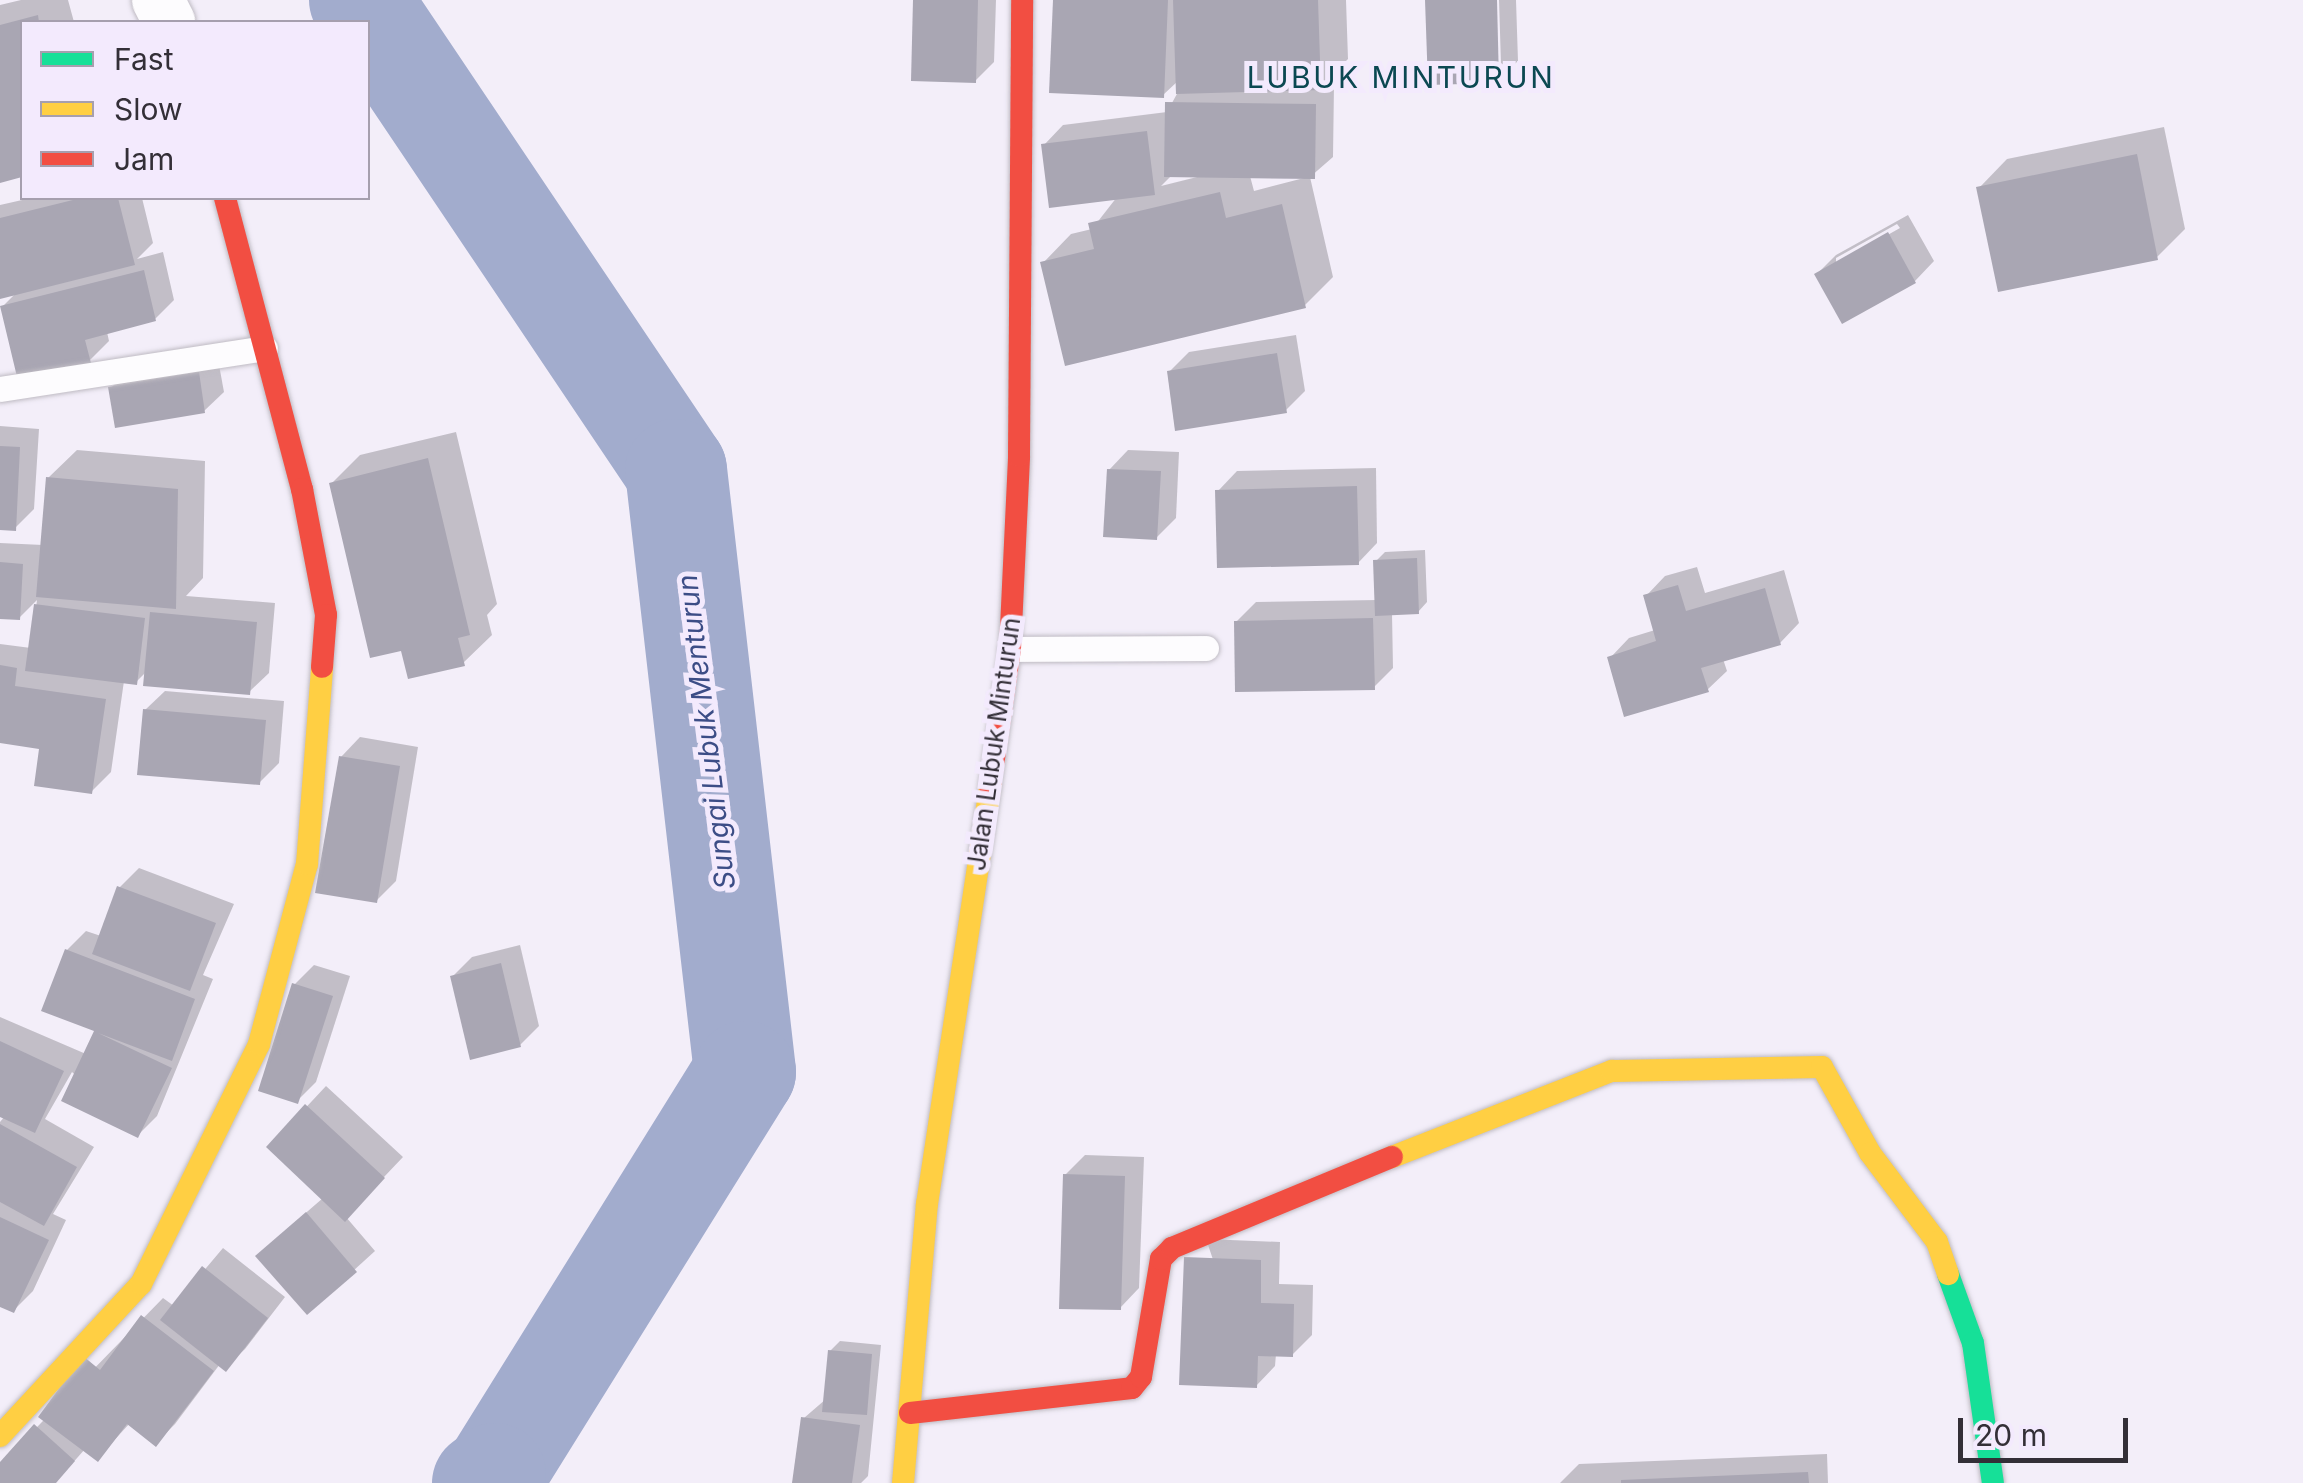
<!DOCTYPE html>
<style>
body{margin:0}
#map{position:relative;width:2303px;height:1483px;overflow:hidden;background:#f3eef9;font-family:Inter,sans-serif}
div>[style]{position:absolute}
.shadow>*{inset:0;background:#0003}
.river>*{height:102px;margin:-51px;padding:0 51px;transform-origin:51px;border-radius:51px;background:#a2accd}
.building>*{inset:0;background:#a9a6b3}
.roads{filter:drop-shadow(0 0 2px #bfbbc3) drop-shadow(0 0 2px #bfbbc3)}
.lane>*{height:25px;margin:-12.5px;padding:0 12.5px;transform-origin:12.5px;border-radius:12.5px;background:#fdfcfe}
.street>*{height:52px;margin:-26px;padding:0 26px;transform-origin:26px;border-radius:26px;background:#fdfcfe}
.fast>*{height:22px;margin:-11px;padding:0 11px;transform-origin:11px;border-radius:11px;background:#16e098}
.slow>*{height:22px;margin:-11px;padding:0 11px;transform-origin:11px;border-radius:11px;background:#ffcf43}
.jam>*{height:22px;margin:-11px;padding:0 11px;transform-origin:11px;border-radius:11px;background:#f24e42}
span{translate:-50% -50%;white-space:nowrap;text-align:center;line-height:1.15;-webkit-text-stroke:10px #f3eafd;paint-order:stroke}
.street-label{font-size:25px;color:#332f37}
.water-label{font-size:28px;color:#3c4d86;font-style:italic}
.quarter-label{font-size:30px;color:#0b4852;letter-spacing:2.5px}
.legend{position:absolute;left:20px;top:20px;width:350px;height:180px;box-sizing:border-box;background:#f3eafd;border:2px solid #a69fae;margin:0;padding:12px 18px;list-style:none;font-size:30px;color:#332f37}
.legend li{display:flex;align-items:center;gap:20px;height:50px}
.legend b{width:50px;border:2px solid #a69fae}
.scale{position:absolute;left:1958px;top:1418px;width:170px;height:45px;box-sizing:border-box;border:5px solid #332f37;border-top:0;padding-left:12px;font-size:30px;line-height:35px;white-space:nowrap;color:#332f37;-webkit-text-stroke:8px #f3eafd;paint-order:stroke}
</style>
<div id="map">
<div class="shadow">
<i style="clip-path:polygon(21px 0,68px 0,74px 22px,22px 22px,22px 175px,0 180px,0 5px)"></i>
<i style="clip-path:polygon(915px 0,996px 0,994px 62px,975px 81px)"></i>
<i style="clip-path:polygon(evenodd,1056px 0,1346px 0,1348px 59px,1322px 85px,1334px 85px,1333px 157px,1310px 177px,1333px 277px,1305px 305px,1043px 263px,1071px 234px,1092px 229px,1117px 197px,1044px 145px,1063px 125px,1167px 112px,1178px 92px,1178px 81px,1163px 95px,1056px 0,1172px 175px,1197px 177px,1161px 186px,1172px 175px,1056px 0,1250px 176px,1304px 178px,1254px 191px,1250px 176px)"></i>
<i style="clip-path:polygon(1428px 0,1494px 0,1496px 65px,1501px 65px,1499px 0,1516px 0,1518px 61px,1498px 80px)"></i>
<i style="clip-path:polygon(2164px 127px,2185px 229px,2157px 257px,1979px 188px,2007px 159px)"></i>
<i style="clip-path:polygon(31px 198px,142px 198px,153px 243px,137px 259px,163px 252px,174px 300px,155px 319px,107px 332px,109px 341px,89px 361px,2px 307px,17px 292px,0 296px,0 205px)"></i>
<i style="clip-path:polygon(evenodd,1908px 215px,1934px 261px,1915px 281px,1817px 274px,1836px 255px,1908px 215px,1897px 224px,1900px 228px,1836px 264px,1836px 258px,1897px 224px)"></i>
<i style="clip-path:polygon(1296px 335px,1305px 391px,1286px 410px,1169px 372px,1189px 352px)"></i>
<i style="clip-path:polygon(217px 354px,224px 392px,204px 411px,111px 388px,130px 368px)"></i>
<i style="clip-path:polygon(0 426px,39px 429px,34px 509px,15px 528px,0 527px)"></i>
<i style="clip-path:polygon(456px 432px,497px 604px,487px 615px,492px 635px,463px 663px,403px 648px,331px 484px,360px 455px)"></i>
<i style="clip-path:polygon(77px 450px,205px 461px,203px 578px,186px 596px,275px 603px,269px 673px,249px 692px,147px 671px,136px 682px,124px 681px,111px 772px,91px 792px,42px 747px,0 741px,0 644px,31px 648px,37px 600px,19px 618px,0 616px,0 543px,43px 545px,48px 478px)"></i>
<i style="clip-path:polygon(1128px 450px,1179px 452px,1176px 518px,1156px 538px,1109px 470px)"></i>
<i style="clip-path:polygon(1376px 468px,1377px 543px,1358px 563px,1218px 491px,1237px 471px)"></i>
<i style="clip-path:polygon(1425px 550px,1427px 602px,1418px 612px,1392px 613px,1393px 668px,1374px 687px,1236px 622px,1256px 602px,1377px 600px,1376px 561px,1385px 552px)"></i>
<i style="clip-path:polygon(1697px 567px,1705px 593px,1784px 570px,1799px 623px,1780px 643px,1723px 659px,1727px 671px,1707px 690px,1610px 658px,1629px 638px,1655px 630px,1646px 596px,1665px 576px)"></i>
<i style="clip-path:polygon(165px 691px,284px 701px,279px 763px,259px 783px,145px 710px)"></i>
<i style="clip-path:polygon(360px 737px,418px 747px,396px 881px,376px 901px,341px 757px)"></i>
<i style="clip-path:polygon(139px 868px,234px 904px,203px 975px,213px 979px,157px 1116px,138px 1135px,72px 1072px,45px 1119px,94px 1147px,53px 1214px,66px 1220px,33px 1291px,14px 1310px,0 1304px,0 1122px,5px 1116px,0 1114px,0 1017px,86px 1054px,98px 1030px,67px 950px,86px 931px,101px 936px,119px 888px)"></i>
<i style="clip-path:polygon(520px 945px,539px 1026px,520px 1045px,452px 977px,472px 957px)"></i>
<i style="clip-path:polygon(314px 965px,350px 976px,316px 1082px,297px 1101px,295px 984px)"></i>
<i style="clip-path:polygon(326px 1086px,403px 1157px,346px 1217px,375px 1251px,308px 1312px,278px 1237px,323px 1198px,269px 1147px)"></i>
<i style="clip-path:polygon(1085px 1155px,1144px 1157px,1139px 1288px,1120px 1308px,1065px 1175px)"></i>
<i style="clip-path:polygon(1206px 1239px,1280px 1242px,1279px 1284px,1313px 1285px,1312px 1335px,1292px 1355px,1276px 1354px,1275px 1366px,1256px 1386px)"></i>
<i style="clip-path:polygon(223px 1248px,285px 1297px,245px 1349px,225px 1368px,220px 1364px,175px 1424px,156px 1443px,130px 1423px,97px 1459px,85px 1449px,55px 1483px,0 1483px,0 1465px,163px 1298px,174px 1306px)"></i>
<i style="clip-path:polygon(840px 1341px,881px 1345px,868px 1476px,861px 1483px,795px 1483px,804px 1418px,826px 1399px,830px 1351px)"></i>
<i style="clip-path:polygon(1827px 1454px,1828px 1483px,1560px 1483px,1579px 1464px)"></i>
</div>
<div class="river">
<i style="left:360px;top:0;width:566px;rotate:56.09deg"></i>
<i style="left:676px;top:470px;width:606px;rotate:83.46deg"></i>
<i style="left:745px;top:1072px;width:473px;rotate:121.9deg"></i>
<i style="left:495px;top:1474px;width:15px;rotate:143deg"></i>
</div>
<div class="building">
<i style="clip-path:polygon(913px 0,978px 0,976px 83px,911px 81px)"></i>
<i style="clip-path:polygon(1053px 0,1168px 0,1164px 98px,1049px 93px)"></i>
<i style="clip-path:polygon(1173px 0,1318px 0,1321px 90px,1176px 94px)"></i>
<i style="clip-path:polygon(1425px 0,1497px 0,1499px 83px,1428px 85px)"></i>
<i style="clip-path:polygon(38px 15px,39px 22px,22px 22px,22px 177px,0 183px,0 25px)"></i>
<i style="clip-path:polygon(1165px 102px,1316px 104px,1315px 179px,1164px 177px)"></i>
<i style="clip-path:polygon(1147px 131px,1155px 195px,1049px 208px,1041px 144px)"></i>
<i style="clip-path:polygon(2137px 154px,2158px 260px,1998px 292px,1976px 187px)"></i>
<i style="clip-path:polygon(1220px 192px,1226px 218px,1282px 204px,1306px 308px,1065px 366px,1040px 262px,1094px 249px,1088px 223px)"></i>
<i style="clip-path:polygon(81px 198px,118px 198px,135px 265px,0 299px,0 218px)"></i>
<i style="clip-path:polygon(1888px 232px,1916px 283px,1842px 324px,1814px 274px)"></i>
<i style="clip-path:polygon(144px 270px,156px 321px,85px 340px,91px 363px,18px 381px,0 306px)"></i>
<i style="clip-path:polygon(1277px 353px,1287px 413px,1175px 431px,1167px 371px)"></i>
<i style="clip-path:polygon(199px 372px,205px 413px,115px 428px,108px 387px)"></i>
<i style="clip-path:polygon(0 446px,20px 447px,16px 531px,0 530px)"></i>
<i style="clip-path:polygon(428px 458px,470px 635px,458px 638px,465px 666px,408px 679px,401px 651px,370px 658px,329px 483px)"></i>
<i style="clip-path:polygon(1107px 469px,1161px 471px,1157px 540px,1103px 537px)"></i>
<i style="clip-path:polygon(46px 477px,178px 489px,176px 609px,36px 597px)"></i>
<i style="clip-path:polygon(1357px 486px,1359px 565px,1217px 568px,1215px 490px)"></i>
<i style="clip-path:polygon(1417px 558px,1419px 614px,1375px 616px,1373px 560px)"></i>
<i style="clip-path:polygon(0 562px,23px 564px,20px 620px,0 619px)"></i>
<i style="clip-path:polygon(1678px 585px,1686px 611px,1765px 588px,1781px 645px,1701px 668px,1709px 692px,1624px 717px,1607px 657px,1656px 641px,1643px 595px)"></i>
<i style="clip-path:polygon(34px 604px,145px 618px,137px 685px,25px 671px)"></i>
<i style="clip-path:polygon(150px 612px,257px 622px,250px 695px,143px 686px)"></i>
<i style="clip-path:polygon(1373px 618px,1375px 690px,1235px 692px,1234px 621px)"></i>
<i style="clip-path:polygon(0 665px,17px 668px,15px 686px,106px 699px,92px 794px,34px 786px,39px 749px,0 743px)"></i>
<i style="clip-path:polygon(143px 709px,266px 720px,260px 785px,137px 775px)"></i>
<i style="clip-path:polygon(339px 756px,400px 766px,377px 903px,315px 893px)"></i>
<i style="clip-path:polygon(117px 886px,216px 923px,190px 991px,92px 954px)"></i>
<i style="clip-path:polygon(65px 949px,195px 999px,172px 1061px,98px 1033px,172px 1068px,138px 1138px,61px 1101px,94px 1031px,41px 1011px)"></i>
<i style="clip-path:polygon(501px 963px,521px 1047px,470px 1060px,450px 976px)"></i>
<i style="clip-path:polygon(292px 983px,333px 996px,298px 1104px,258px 1091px)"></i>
<i style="clip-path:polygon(0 1041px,64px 1071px,35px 1133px,0 1117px)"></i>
<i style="clip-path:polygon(305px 1104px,385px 1178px,345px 1222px,266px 1147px)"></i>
<i style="clip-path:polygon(0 1124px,77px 1167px,44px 1226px,0 1202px)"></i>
<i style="clip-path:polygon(1063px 1174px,1125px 1176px,1121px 1310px,1059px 1309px)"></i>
<i style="clip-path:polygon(306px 1212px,357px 1272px,307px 1315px,255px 1256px)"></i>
<i style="clip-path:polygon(0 1217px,49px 1240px,14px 1313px,0 1307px)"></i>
<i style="clip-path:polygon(1184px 1257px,1261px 1260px,1261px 1303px,1294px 1304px,1293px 1357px,1258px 1356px,1257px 1388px,1179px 1385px)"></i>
<i style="clip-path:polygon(202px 1266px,268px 1318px,226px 1372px,160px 1320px)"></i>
<i style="clip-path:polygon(141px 1315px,214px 1371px,156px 1447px,127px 1424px,98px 1462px,38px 1417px,83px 1356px,100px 1370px)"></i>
<i style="clip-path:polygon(828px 1350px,872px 1354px,867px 1415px,822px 1412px)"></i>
<i style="clip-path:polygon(801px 1417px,860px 1425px,852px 1483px,792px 1483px)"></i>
<i style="clip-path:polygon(34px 1424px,75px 1461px,56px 1483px,0 1483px,0 1462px)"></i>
<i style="clip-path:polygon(1808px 1472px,1809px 1483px,1621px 1483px,1621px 1480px)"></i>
</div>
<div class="roads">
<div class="lane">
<i style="left:0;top:389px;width:268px;rotate:-8.8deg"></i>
<i style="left:1010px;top:649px;width:196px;rotate:-0.3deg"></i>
</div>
<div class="street">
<i style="left:158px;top:0;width:25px;rotate:63deg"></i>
</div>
<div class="fast">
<i style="left:1948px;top:1274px;width:73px;rotate:70.1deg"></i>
<i style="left:1973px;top:1343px;width:141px;rotate:81.9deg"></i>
</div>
<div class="slow">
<i style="left:1392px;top:1157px;width:236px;rotate:-21.4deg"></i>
<i style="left:1612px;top:1071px;width:210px;rotate:-1.1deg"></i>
<i style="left:1822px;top:1067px;width:98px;rotate:60.8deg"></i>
<i style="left:1870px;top:1153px;width:111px;rotate:53deg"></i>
<i style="left:1937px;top:1242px;width:34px;rotate:71deg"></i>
<i style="left:0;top:1436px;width:207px;rotate:-47.2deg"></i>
<i style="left:141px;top:1284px;width:267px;rotate:-63.8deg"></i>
<i style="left:259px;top:1044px;width:186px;rotate:-75.1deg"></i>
<i style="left:307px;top:864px;width:198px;rotate:-85.6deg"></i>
<i style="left:903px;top:1483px;width:280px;rotate:-85.1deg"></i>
<i style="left:927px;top:1204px;width:423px;rotate:-81.4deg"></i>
</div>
<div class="jam">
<i style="left:225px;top:198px;width:301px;rotate:75.2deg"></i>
<i style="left:302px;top:489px;width:128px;rotate:79.2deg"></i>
<i style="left:326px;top:615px;width:52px;rotate:94.4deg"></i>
<i style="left:990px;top:786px;width:138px;rotate:-81.7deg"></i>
<i style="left:1010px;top:649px;width:193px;rotate:-87.3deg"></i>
<i style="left:1019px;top:456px;width:456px;rotate:-89.6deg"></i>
<i style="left:910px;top:1413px;width:223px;rotate:-6.4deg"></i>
<i style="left:1132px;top:1388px;width:14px;rotate:-51deg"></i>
<i style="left:1141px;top:1377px;width:120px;rotate:-80.4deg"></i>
<i style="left:1161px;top:1259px;width:16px;rotate:-45deg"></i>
<i style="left:1172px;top:1248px;width:238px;rotate:-22.5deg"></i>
</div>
</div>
<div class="street-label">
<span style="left:994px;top:744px;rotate:-82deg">Jalan Lubuk Minturun</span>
</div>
<div class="water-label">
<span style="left:706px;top:732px;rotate:-97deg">Sungai Lubuk Menturun</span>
</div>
<div class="quarter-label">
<span style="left:1401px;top:77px">LUBUK MINTURUN</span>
</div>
<ul class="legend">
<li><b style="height:12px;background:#16e098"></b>Fast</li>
<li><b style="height:12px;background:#ffcf43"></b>Slow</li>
<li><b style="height:12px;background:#f24e42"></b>Jam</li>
</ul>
<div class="scale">20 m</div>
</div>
